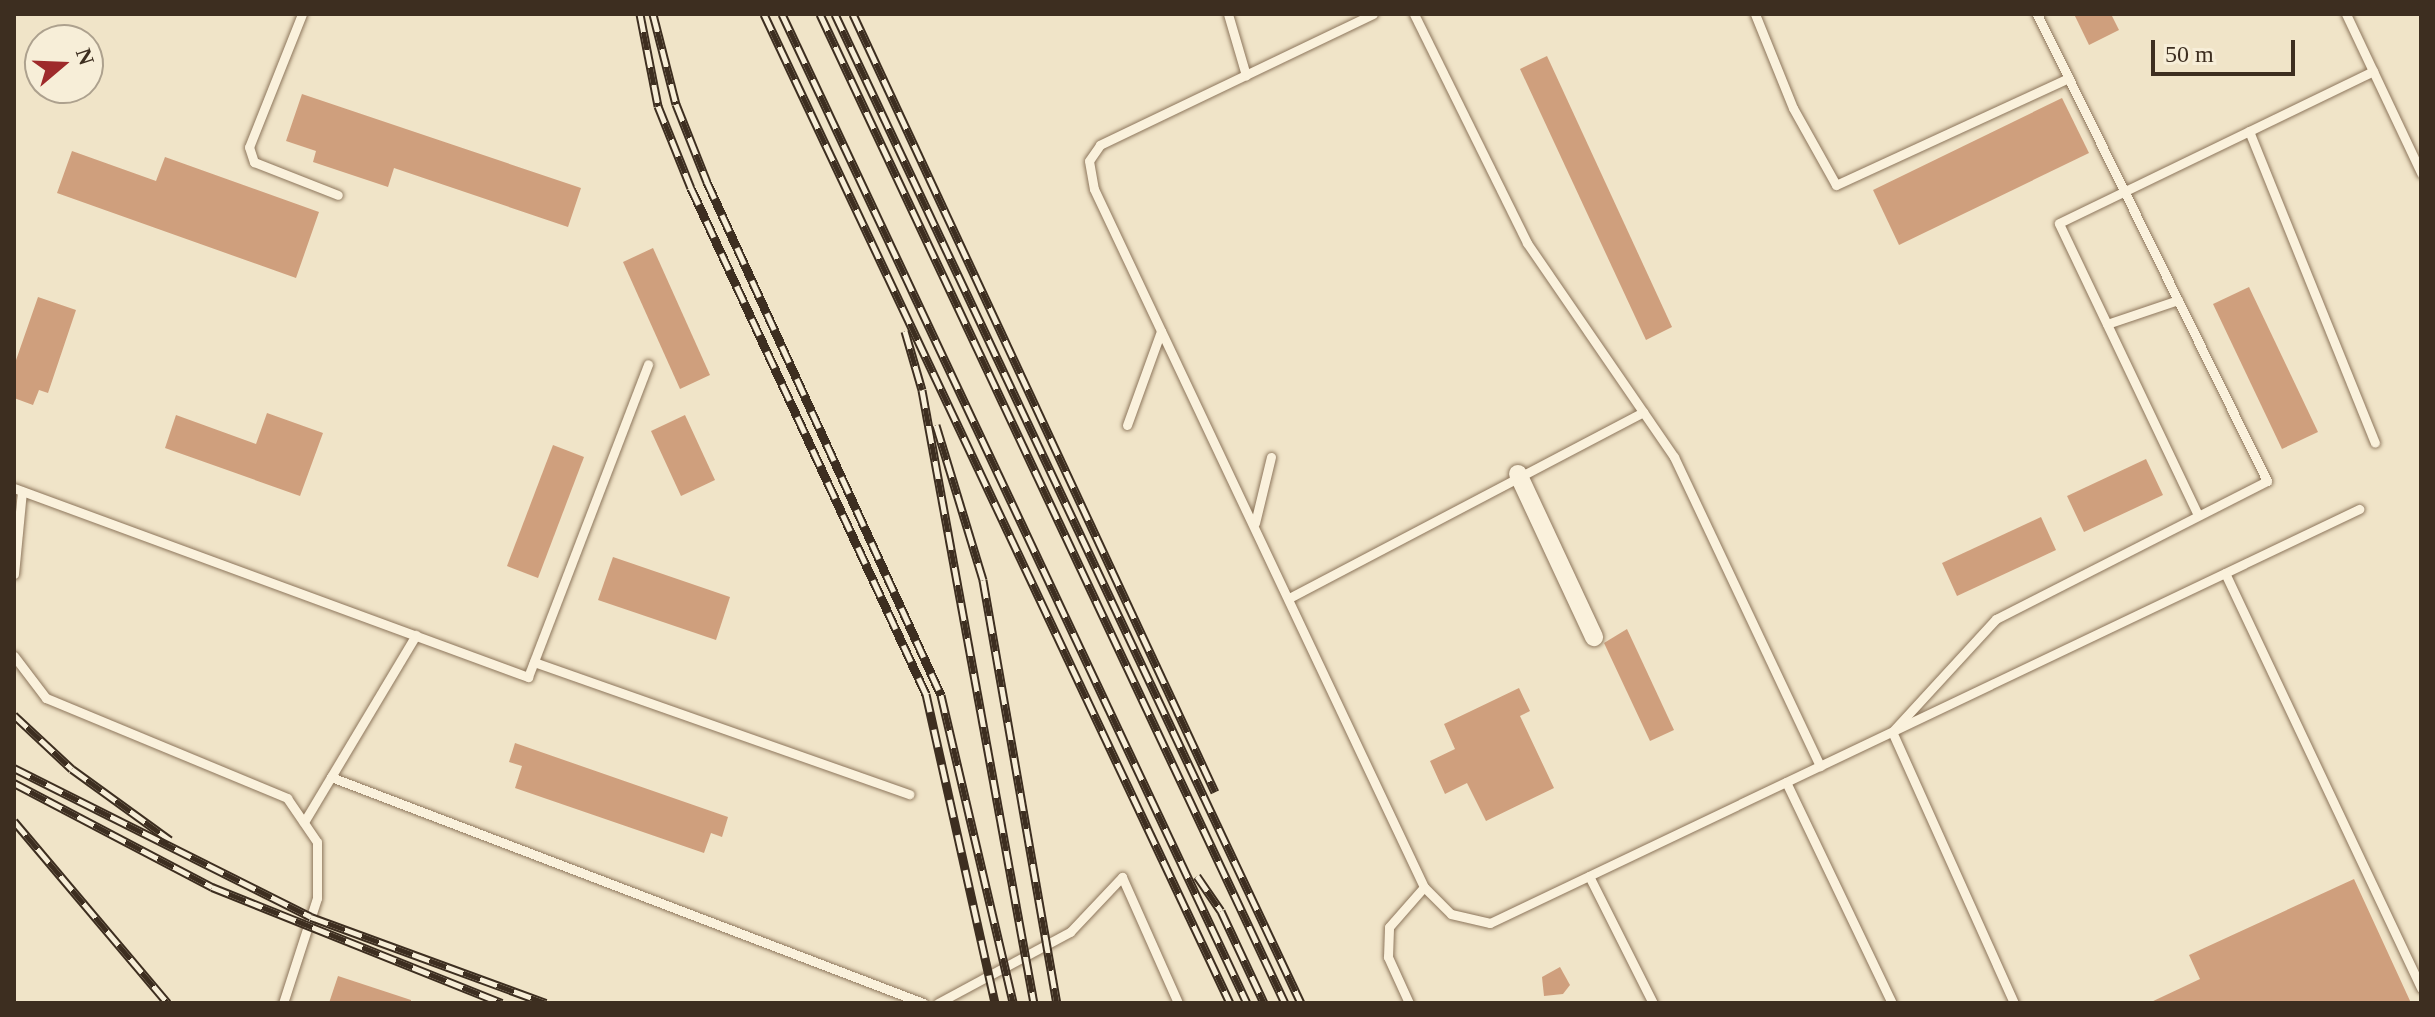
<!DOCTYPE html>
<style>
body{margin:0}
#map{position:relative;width:2435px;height:1017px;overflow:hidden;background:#f0e4c8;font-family:"Times New Roman",serif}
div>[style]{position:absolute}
.building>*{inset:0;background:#cf9f7d}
.roads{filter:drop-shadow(0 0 2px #8d765c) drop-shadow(0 0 2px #8d765c)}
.lane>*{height:9px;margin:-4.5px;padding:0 4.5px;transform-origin:4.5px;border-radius:4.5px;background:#faf1dc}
.street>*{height:18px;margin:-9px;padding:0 9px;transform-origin:9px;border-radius:9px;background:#faf1dc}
.rail>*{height:9px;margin-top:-4.5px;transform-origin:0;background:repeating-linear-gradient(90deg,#f7eed8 0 18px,#3d2e20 0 36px);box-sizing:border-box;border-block:2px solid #3d2e20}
span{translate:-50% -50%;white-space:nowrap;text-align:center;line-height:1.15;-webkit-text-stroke:6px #f7eed8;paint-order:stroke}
.frame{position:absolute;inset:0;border:16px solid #3d2e20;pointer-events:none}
.north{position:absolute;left:24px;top:24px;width:80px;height:80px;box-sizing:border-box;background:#f7eed8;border:2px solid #ada18e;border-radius:50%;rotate:71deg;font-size:22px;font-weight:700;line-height:32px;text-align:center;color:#3d2e20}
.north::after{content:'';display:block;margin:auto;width:28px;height:36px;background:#9e2a2b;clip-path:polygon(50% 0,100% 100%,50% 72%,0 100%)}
.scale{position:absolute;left:2151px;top:40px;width:144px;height:36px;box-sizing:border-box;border:4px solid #3d2e20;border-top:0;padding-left:10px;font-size:24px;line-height:28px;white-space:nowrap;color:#3d2e20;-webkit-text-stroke:6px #f7eed8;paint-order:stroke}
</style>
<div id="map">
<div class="building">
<i style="clip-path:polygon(2074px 14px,2111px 14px,2119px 30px,2089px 45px)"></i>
<i style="clip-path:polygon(1547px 56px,1672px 327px,1646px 340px,1520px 69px)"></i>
<i style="clip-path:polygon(302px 94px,581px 188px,568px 227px,394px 168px,388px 187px,313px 162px,316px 151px,286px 141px)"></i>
<i style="clip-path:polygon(2062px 98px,2089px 153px,1899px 245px,1873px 190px)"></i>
<i style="clip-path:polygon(72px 151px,156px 181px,165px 157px,319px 212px,296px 278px,57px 193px)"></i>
<i style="clip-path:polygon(653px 248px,710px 375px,680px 389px,623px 262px)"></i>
<i style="clip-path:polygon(2249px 287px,2318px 432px,2282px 449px,2213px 304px)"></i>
<i style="clip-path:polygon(38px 297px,76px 310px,48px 393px,39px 390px,33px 405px,14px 398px,14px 366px)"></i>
<i style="clip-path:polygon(267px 413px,323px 433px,300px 496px,165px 448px,176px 415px,256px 444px)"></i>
<i style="clip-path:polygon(685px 415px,715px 480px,681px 496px,651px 431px)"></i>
<i style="clip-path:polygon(553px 445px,584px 457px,538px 578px,507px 566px)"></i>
<i style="clip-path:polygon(2146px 459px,2163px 495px,2084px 532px,2067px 496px)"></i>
<i style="clip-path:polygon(2041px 517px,2056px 550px,1957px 596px,1942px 563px)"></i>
<i style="clip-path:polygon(613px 557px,730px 597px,716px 640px,598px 600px)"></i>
<i style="clip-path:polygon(1627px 629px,1674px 730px,1650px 741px,1604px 643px)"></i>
<i style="clip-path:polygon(1519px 688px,1530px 711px,1520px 716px,1554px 788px,1486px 821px,1467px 783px,1445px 794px,1430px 761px,1455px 749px,1444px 724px)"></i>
<i style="clip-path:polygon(515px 743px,728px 817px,722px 837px,711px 833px,704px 853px,515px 788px,522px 766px,509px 762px)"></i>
<i style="clip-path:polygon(2354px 879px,2411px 1003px,2149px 1003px,2200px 979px,2189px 955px)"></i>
<i style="clip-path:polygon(1560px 967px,1570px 985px,1563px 994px,1544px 996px,1542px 977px)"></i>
<i style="clip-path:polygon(338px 976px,411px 1000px,411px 1003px,329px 1003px)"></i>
</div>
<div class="roads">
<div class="lane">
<i style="left:302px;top:14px;width:143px;rotate:111.7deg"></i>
<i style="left:249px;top:147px;width:16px;rotate:72deg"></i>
<i style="left:254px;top:162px;width:90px;rotate:21.4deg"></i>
<i style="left:1228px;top:14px;width:64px;rotate:73.6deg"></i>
<i style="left:1373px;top:14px;width:303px;rotate:154.4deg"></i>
<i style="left:1100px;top:145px;width:19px;rotate:125deg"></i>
<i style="left:1089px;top:161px;width:28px;rotate:80deg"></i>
<i style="left:1094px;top:189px;width:772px;rotate:64.7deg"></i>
<i style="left:1424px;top:887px;width:38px;rotate:45deg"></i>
<i style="left:1451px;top:914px;width:40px;rotate:13deg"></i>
<i style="left:1490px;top:923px;width:963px;rotate:-25.47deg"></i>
<i style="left:1414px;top:14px;width:255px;rotate:63.7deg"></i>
<i style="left:1527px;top:243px;width:260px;rotate:55.5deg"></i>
<i style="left:1674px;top:457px;width:342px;rotate:64.7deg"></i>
<i style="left:1755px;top:14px;width:101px;rotate:68deg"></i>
<i style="left:1793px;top:108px;width:88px;rotate:60.8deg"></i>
<i style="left:1836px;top:185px;width:256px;rotate:-24.7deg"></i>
<i style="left:2346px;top:14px;width:176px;rotate:64.7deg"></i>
<i style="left:2249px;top:131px;width:336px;rotate:68deg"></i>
<i style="left:2107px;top:324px;width:75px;rotate:-18.7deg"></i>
<i style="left:1127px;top:425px;width:100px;rotate:-70.1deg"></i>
<i style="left:14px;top:488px;width:548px;rotate:20.19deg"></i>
<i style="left:528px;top:677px;width:335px;rotate:-69deg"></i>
<i style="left:2198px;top:515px;width:323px;rotate:-115.5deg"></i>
<i style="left:2059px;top:223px;width:349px;rotate:-25.8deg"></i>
<i style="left:1255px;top:523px;width:68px;rotate:-76.4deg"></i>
<i style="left:2225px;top:573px;width:459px;rotate:64.7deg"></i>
<i style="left:14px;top:574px;width:83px;rotate:-84.5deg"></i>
<i style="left:1291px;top:597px;width:398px;rotate:-27.7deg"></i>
<i style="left:14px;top:656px;width:53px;rotate:52.7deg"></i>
<i style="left:46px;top:698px;width:261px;rotate:22.5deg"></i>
<i style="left:287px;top:798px;width:53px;rotate:55.7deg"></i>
<i style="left:317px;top:842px;width:56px;rotate:90deg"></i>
<i style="left:317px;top:898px;width:110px;rotate:107.9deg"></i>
<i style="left:534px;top:662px;width:398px;rotate:19.4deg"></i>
<i style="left:331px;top:777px;width:634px;rotate:20.89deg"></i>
<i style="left:1786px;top:782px;width:245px;rotate:64.4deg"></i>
<i style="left:304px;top:822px;width:218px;rotate:-59.1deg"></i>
<i style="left:1589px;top:876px;width:142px;rotate:63.3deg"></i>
<i style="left:938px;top:1003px;width:150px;rotate:-28.3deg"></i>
<i style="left:1070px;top:932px;width:76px;rotate:-46.6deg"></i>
<i style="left:1122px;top:877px;width:138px;rotate:66deg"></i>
<i style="left:1409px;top:1003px;width:51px;rotate:-114.5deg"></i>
<i style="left:1388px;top:957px;width:30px;rotate:-88deg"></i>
<i style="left:1389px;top:927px;width:53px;rotate:-48.8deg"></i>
<i style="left:2014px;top:1003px;width:297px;rotate:-114.2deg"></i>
<i style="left:1892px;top:732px;width:154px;rotate:-47.4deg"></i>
<i style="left:1996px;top:619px;width:304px;rotate:-27deg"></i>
<i style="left:2267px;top:481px;width:521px;rotate:-116.22deg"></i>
</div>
<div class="street">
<i style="left:1518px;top:474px;width:180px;rotate:65deg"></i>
</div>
</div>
<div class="rail">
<i style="left:640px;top:14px;width:94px;rotate:78.9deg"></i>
<i style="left:658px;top:106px;width:88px;rotate:68.1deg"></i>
<i style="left:691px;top:188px;width:558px;rotate:65.09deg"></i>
<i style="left:926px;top:694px;width:317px;rotate:77.4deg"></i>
<i style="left:653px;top:14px;width:93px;rotate:75.7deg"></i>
<i style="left:676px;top:104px;width:84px;rotate:68.3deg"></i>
<i style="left:707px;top:182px;width:564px;rotate:65.48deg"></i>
<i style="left:941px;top:695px;width:316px;rotate:76.8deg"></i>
<i style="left:764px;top:14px;width:1093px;rotate:64.77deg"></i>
<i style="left:782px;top:14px;width:1093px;rotate:64.82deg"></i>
<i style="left:820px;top:14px;width:1093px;rotate:64.82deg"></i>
<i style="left:835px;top:14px;width:1093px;rotate:64.77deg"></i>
<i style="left:853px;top:14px;width:858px;rotate:65.05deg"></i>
<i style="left:905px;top:331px;width:61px;rotate:73.9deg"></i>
<i style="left:922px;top:390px;width:623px;rotate:79.65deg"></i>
<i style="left:936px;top:425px;width:162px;rotate:73.1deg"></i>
<i style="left:983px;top:580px;width:429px;rotate:80.1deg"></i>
<i style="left:14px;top:715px;width:79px;rotate:43deg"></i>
<i style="left:72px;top:769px;width:121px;rotate:35.9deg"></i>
<i style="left:14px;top:768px;width:332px;rotate:26.6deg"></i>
<i style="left:311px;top:917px;width:250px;rotate:20.1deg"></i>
<i style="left:14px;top:783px;width:224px;rotate:27.7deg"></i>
<i style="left:212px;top:887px;width:312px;rotate:21.8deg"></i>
<i style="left:14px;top:821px;width:238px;rotate:49.8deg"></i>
<i style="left:1197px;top:876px;width:42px;rotate:55.6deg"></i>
<i style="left:1221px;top:911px;width:102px;rotate:64.9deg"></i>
</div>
<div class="frame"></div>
<div class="north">N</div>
<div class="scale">50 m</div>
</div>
